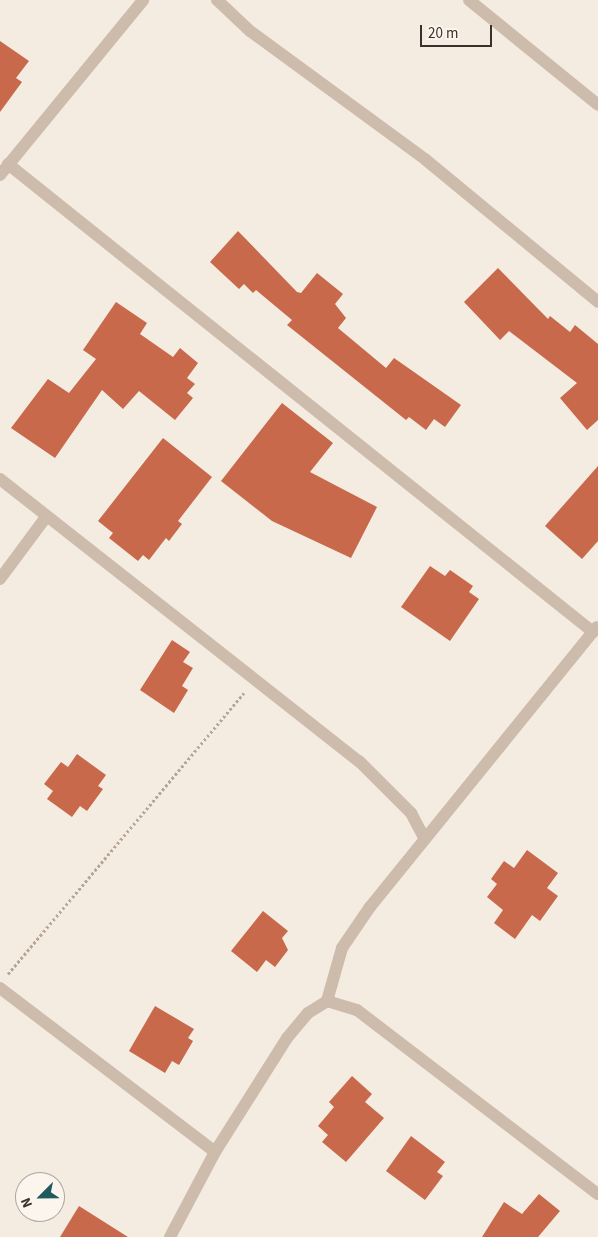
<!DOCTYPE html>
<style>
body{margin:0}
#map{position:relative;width:598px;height:1237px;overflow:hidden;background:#f4ebe1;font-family:"Source Sans 3",sans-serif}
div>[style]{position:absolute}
.building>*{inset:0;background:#c8694b}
.path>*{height:3px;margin-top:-1.5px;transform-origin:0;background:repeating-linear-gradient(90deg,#b9a596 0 2.5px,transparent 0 5px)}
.street>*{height:12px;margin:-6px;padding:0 6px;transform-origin:6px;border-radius:6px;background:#cdbbac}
span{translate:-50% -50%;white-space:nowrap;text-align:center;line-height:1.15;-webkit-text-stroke:4px #fbf5ee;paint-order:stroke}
.north{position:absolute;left:15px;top:1172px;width:50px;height:50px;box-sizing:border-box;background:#fbf5ee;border:1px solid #aea6a0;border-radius:50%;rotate:247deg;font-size:14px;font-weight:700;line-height:20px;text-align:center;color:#3b302b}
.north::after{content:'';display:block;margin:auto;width:18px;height:22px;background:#1f5a5e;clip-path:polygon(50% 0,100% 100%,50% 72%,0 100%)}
.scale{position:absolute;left:420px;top:25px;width:72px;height:22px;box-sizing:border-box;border:2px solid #3b302b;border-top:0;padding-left:6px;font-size:15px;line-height:18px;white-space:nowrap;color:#3b302b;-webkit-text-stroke:4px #fbf5ee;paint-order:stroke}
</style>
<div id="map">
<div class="building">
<i style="clip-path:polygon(0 41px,29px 61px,16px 78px,22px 82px,0 112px)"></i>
<i style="clip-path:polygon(238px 231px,297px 292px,301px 293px,317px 273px,343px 294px,335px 304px,346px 318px,338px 328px,386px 368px,394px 358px,461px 405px,445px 427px,434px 419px,426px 430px,409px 417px,406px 420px,287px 325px,292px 320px,256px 290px,253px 293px,244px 284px,239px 289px,210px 262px)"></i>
<i style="clip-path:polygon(498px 268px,548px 319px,550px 316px,570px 332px,575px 325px,598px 344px,598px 420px,587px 430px,560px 398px,577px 383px,509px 331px,500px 340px,464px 302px)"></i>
<i style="clip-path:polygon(116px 302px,147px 323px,140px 334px,173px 357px,180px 348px,198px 363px,187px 378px,195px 384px,187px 393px,193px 398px,175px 420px,139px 391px,123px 409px,102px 390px,55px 458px,11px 428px,48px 379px,69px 393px,96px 359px,83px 350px)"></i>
<i style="clip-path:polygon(282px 403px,333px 443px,310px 472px,377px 507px,351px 558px,272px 521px,221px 481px)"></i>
<i style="clip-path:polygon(163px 438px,212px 477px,178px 521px,182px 524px,169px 541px,166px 538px,149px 560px,143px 555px,138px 561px,109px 538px,113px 533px,98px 521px)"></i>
<i style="clip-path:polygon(598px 466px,598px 541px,582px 559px,545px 526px)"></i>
<i style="clip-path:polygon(430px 566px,445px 576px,450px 570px,473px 586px,469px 592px,479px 599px,450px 641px,401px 607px)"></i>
<i style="clip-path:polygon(172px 640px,190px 652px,183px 662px,193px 668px,182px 686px,188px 690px,174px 713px,140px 690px)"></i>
<i style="clip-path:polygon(77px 754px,106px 775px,98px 786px,103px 789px,87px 811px,80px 806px,72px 817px,47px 799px,53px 791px,44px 784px,61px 762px,68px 767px)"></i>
<i style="clip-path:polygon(527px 850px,558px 873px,547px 888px,558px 896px,540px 921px,532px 915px,515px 939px,494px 923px,503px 910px,487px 897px,497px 884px,491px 879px,504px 861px,514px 868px)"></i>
<i style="clip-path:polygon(263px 911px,288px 931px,282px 938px,288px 950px,275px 967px,266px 960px,257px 972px,231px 951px)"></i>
<i style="clip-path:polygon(155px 1006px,194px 1029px,188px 1038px,193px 1041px,179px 1065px,172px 1061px,165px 1073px,129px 1051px)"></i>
<i style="clip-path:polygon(352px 1076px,372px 1094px,365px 1102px,384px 1118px,346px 1162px,322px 1142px,328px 1135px,318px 1126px,334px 1107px,329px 1102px)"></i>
<i style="clip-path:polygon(411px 1136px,445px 1162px,437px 1172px,443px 1176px,425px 1200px,386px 1171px)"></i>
<i style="clip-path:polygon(539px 1194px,560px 1211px,538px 1237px,482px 1237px,504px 1202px,522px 1214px)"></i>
<i style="clip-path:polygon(79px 1206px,128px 1237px,60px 1237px)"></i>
</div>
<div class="path">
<i style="left:8px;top:974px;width:367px;rotate:-50deg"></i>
</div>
<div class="street">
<i style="left:217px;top:0;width:45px;rotate:43.2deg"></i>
<i style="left:250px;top:31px;width:218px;rotate:36.2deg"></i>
<i style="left:426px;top:160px;width:223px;rotate:39.5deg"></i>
<i style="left:469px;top:0;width:166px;rotate:39.1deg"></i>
<i style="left:8px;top:164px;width:749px;rotate:38.66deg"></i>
<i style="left:0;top:175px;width:226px;rotate:-50.7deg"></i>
<i style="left:0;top:479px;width:457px;rotate:38.2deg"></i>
<i style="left:359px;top:761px;width:74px;rotate:45deg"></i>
<i style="left:411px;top:813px;width:27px;rotate:62deg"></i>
<i style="left:0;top:579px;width:77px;rotate:-53.4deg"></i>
<i style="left:0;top:988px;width:270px;rotate:37.3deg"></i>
<i style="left:327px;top:1001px;width:55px;rotate:-74.2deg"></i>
<i style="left:342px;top:948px;width:50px;rotate:-55.7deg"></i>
<i style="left:370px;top:907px;width:360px;rotate:-51deg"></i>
<i style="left:170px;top:1237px;width:96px;rotate:-62.1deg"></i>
<i style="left:215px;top:1152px;width:135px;rotate:-57.7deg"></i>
<i style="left:287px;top:1038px;width:33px;rotate:-50deg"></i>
<i style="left:308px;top:1013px;width:22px;rotate:-32deg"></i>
<i style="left:327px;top:1001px;width:31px;rotate:17deg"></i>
<i style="left:357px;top:1010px;width:303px;rotate:37.4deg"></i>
</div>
<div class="north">N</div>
<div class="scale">20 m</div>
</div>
